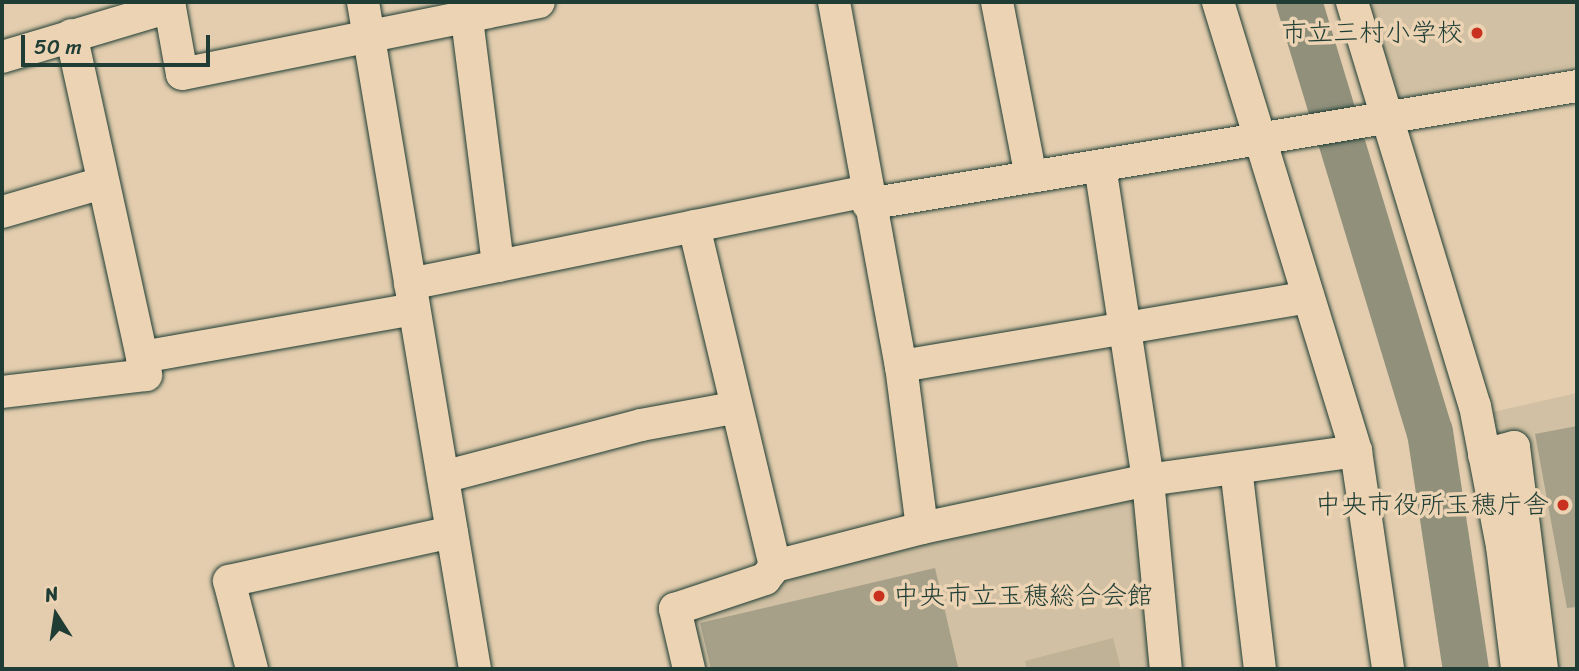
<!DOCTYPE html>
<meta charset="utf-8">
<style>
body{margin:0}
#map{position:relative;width:1579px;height:671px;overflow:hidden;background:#e3cdae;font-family:Sriracha,"Klee One",sans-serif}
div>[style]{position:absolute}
.built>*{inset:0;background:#d1c0a3}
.green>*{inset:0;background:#bfb297}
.river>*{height:46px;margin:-23px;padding:0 23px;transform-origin:23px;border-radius:23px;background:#90907b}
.building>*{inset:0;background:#a6a089}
.roads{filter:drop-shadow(0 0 2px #1f3d34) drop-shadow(0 0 2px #1f3d34)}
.minor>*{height:32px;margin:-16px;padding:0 16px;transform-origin:16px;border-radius:16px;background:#ebd3b3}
.dots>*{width:19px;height:19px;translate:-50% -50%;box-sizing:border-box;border:4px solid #ebd3b3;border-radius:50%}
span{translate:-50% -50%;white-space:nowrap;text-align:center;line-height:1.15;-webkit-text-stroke:7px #ebd3b3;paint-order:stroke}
.poi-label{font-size:26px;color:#1f3d34}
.right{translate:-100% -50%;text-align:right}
.left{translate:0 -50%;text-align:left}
.frame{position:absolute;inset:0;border:4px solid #1f3d34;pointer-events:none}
.north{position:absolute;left:21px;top:580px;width:70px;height:70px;-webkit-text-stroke:5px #ebd3b3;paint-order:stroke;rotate:348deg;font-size:19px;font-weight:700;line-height:28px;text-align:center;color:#1f3d34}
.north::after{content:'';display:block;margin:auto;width:24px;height:32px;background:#1f3d34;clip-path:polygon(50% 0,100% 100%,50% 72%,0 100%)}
.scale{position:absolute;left:21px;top:35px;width:189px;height:32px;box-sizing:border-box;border:4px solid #1f3d34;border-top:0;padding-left:9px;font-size:21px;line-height:24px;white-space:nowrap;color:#1f3d34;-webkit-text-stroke:5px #ebd3b3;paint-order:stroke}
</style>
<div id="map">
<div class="built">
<i style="clip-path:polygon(1366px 2px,1577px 2px,1577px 65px,1398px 99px)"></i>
<i style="clip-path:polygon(1577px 393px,1577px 669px,1517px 669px,1488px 413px)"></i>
<i style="clip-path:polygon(1148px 480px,1166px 669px,689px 669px,675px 609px)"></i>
</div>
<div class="green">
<i style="clip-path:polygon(1113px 638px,1121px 669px,1027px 669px,1025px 661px)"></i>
</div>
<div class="river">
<i style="left:1299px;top:2px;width:450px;rotate:73.1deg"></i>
<i style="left:1430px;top:432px;width:240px;rotate:81.4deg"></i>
</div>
<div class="building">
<i style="clip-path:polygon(1577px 426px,1577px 607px,1567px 608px,1535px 434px)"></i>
<i style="clip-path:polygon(935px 568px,958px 667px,711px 669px,700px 623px)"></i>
</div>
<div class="roads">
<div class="minor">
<i style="left:169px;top:2px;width:73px;rotate:79.8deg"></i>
<i style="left:182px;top:74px;width:364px;rotate:-11.4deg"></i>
<i style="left:363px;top:2px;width:676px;rotate:80.47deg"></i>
<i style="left:834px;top:2px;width:370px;rotate:79.6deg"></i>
<i style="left:901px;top:366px;width:163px;rotate:82.6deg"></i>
<i style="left:997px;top:2px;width:178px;rotate:79deg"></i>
<i style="left:1218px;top:2px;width:470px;rotate:72.9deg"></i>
<i style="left:1356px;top:451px;width:220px;rotate:81.6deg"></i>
<i style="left:1352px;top:2px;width:422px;rotate:73.1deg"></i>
<i style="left:1475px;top:406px;width:143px;rotate:79.1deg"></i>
<i style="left:1502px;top:546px;width:124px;rotate:83deg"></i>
<i style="left:467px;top:19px;width:249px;rotate:82.8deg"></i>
<i style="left:2px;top:57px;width:175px;rotate:-16.6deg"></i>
<i style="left:1100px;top:166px;width:318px;rotate:81.3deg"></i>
<i style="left:1148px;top:480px;width:190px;rotate:84.6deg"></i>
<i style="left:868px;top:204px;width:719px;rotate:-9.45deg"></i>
<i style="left:2px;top:212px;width:104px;rotate:-16.2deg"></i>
<i style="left:694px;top:226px;width:350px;rotate:76.6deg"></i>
<i style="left:410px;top:284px;width:465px;rotate:-11.5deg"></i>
<i style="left:142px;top:357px;width:276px;rotate:-10deg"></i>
<i style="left:901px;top:366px;width:413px;rotate:-9.6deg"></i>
<i style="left:2px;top:392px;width:145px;rotate:-6.7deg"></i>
<i style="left:146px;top:375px;width:348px;rotate:-102.4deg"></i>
<i style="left:1484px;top:455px;width:31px;rotate:-15deg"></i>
<i style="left:1514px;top:447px;width:224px;rotate:82.8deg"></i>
<i style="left:1236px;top:468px;width:202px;rotate:83.2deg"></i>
<i style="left:443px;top:477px;width:205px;rotate:-14.7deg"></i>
<i style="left:641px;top:425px;width:95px;rotate:-10.4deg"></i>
<i style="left:252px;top:669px;width:91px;rotate:-104.6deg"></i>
<i style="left:229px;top:581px;width:228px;rotate:-12.4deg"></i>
<i style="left:689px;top:669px;width:62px;rotate:-103.1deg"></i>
<i style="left:675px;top:609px;width:95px;rotate:-18.4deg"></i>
<i style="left:765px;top:579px;width:16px;rotate:-52deg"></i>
<i style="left:775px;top:566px;width:152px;rotate:-14.5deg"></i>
<i style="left:922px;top:528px;width:231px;rotate:-12deg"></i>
<i style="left:1148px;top:480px;width:210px;rotate:-7.9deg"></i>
</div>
</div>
<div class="dots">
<i style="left:1477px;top:33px;background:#c8321e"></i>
<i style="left:1563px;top:505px;background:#c8321e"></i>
<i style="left:879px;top:596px;background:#c8321e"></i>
</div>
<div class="poi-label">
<span class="right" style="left:1463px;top:33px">市立三村小学校</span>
<span class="right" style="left:1549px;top:505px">中央市役所玉穂庁舎</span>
<span class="left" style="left:893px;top:596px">中央市立玉穂総合会館</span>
</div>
<div class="frame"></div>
<div class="north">N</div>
<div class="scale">50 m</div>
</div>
